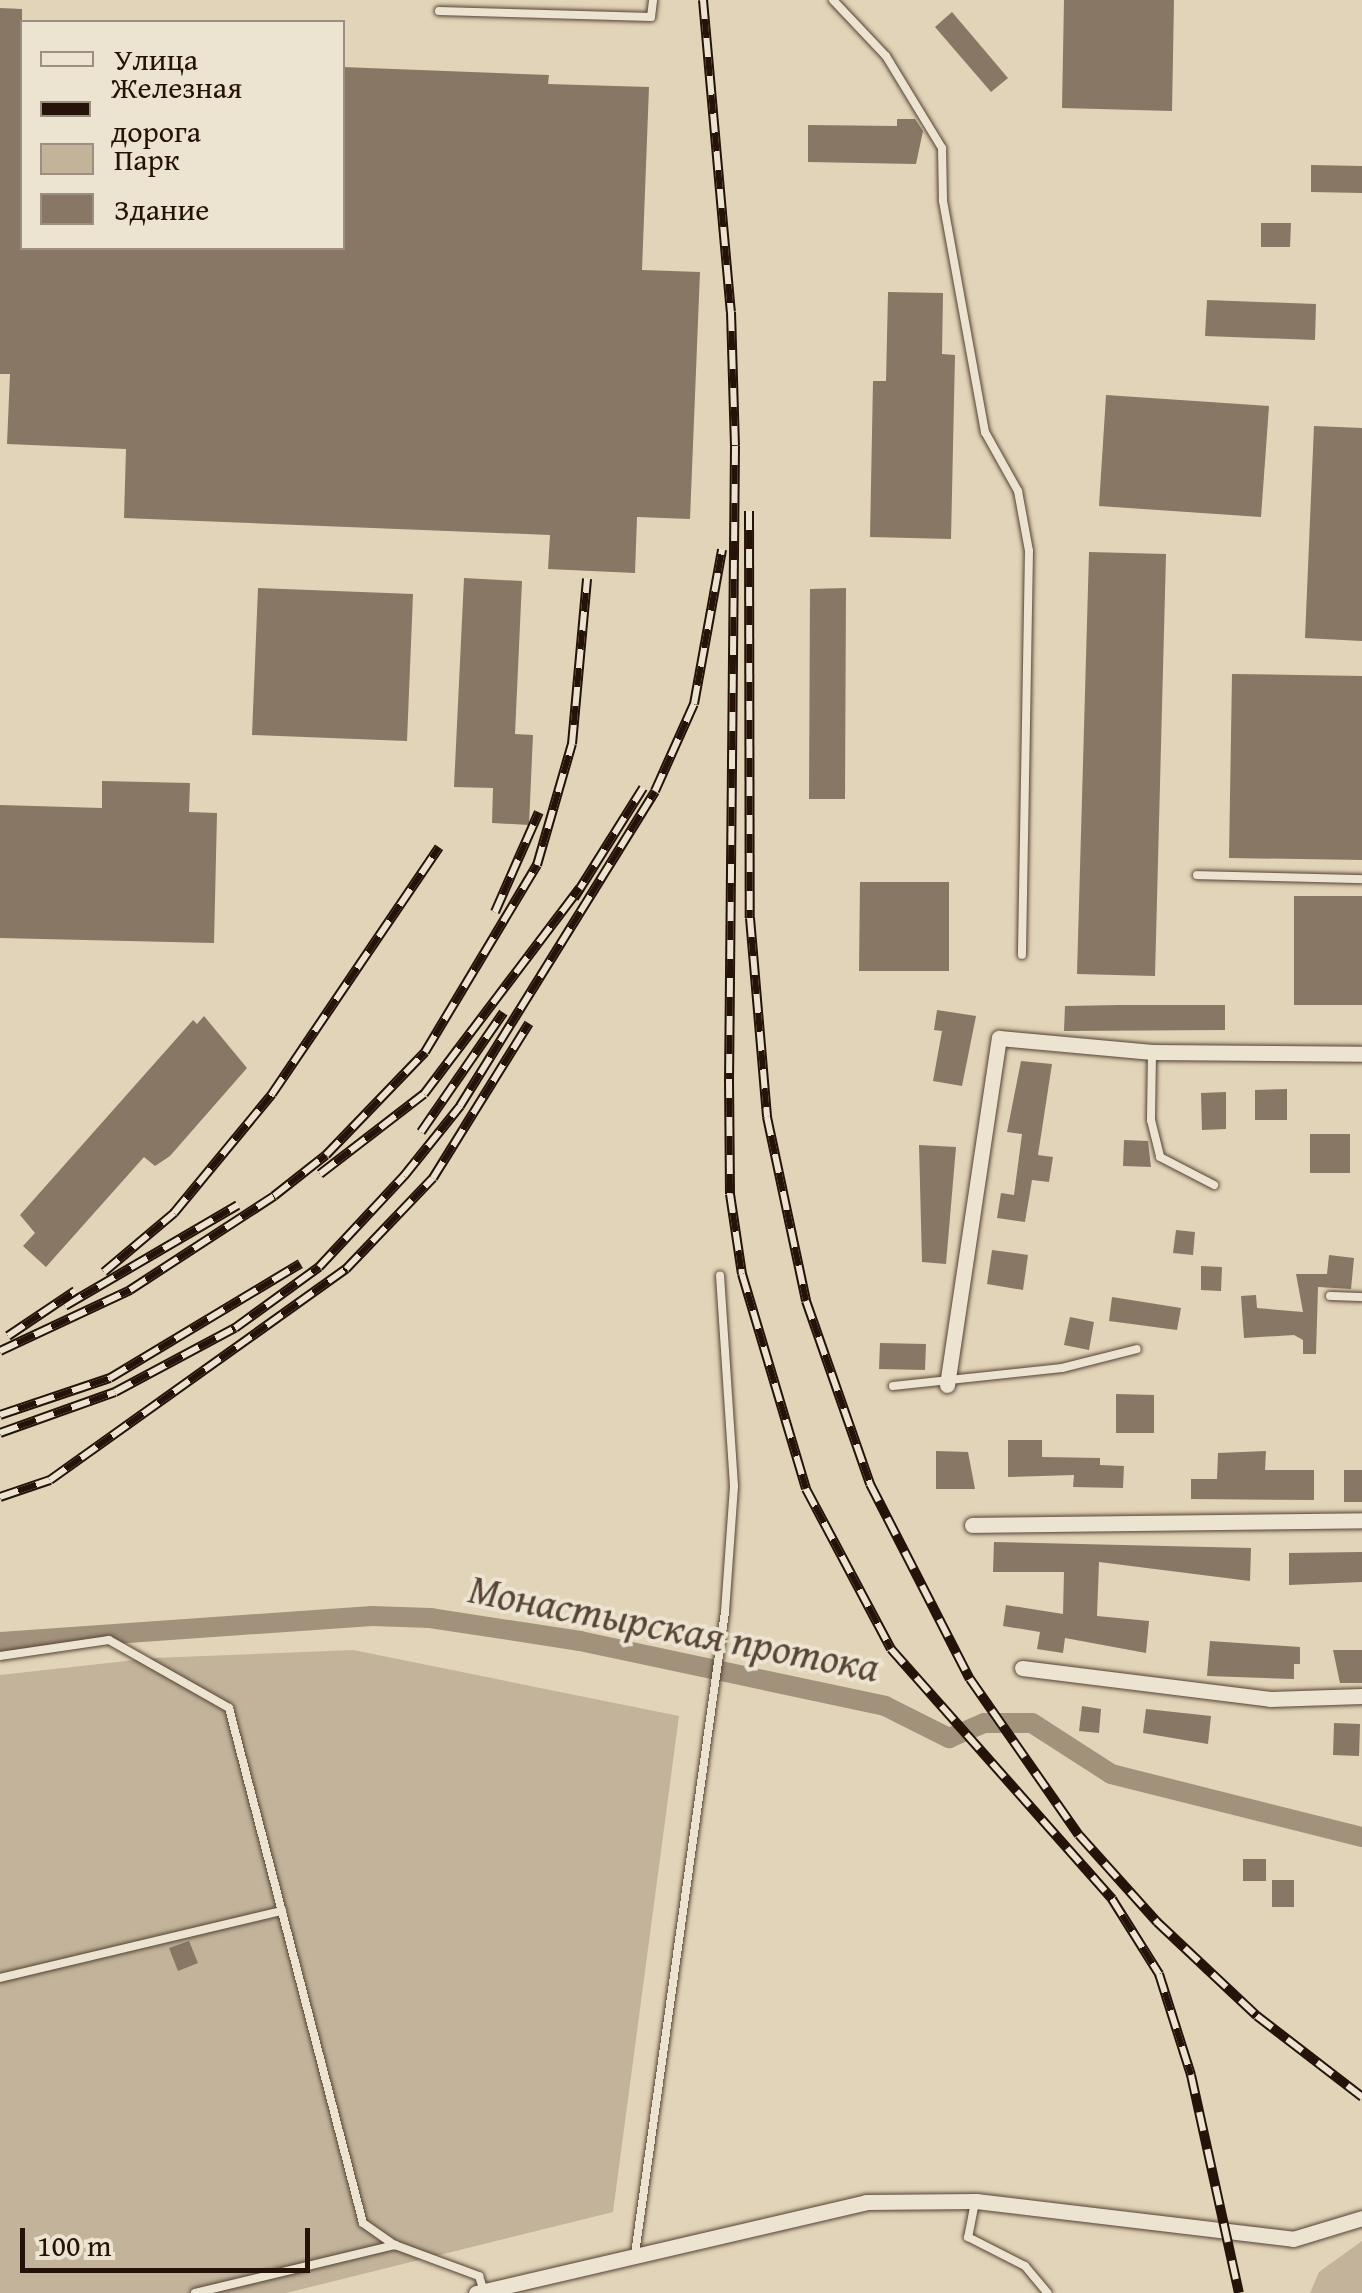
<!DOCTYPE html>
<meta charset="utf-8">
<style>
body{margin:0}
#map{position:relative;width:1362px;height:2293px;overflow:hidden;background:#e2d4b8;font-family:"Gentium Book Plus",serif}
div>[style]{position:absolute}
.green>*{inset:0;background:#c2b39a}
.canal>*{height:20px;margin:-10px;padding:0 10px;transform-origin:10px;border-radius:10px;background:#a2927c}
.building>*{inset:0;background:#877764}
.roads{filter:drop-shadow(0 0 2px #544234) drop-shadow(0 0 2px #544234)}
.lane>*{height:8px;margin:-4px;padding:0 4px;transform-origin:4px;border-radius:4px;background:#ece3d1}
.street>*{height:15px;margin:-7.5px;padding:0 7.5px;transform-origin:7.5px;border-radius:7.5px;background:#ece3d1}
.rail>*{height:10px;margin-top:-5px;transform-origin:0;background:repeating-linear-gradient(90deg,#ece3d1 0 19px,#251208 0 38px);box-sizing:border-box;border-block:2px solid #251208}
span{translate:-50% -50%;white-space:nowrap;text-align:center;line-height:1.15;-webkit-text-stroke:8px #ece3d1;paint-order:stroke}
.water-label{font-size:42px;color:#574536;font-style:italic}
.legend{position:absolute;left:20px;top:20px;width:325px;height:230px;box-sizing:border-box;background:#ece3d1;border:2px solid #9c8f81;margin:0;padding:12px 18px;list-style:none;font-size:30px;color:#251208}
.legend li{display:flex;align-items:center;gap:20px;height:50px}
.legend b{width:50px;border:2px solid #9c8f81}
.scale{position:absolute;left:20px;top:2228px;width:290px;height:45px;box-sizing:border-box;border:5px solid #251208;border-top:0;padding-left:12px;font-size:30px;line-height:35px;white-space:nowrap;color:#251208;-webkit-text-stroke:8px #ece3d1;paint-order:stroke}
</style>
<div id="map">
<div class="green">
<i style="clip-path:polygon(353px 1650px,679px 1716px,613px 2212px,286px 2293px,0 2293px,0 1675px,153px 1658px)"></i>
<i style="clip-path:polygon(1362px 2241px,1362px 2293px,1310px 2293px,1319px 2272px)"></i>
</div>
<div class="canal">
<i style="left:0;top:1642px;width:373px;rotate:-4deg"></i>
<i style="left:372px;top:1616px;width:58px;rotate:2deg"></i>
<i style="left:430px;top:1618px;width:152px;rotate:8.7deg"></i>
<i style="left:580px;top:1641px;width:312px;rotate:12deg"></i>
<i style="left:885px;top:1706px;width:72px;rotate:26.6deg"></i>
<i style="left:949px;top:1738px;width:38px;rotate:-23deg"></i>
<i style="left:984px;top:1723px;width:48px"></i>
<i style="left:1032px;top:1723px;width:94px;rotate:32.8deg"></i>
<i style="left:1111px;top:1774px;width:259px;rotate:14.1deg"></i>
</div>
<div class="building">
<i style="clip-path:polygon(1064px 0,1174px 0,1172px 111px,1062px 108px)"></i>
<i style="clip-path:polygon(0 8px,22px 9px,22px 248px,342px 248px,342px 67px,549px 75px,548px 84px,649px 87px,642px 270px,700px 272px,690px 519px,637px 517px,635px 573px,548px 569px,550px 535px,124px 518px,126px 449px,7px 444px,10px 374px,0 374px)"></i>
<i style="clip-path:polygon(952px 12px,1008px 78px,991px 92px,935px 27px)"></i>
<i style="clip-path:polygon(897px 119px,915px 119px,923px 131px,916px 164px,808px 162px,808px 125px,897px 126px)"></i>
<i style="clip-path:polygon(1311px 165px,1362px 166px,1362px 193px,1311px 192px)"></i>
<i style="clip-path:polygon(1261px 223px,1291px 223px,1290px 247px,1261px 247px)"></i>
<i style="clip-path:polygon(888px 292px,943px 293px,942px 354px,955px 355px,951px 539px,870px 537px,873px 381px,886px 381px)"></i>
<i style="clip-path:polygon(1207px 300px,1316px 304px,1315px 340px,1205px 336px)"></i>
<i style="clip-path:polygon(1106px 395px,1269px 406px,1261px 517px,1099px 506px)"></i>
<i style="clip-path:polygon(1314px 426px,1362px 428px,1362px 641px,1305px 638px)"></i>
<i style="clip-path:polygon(1089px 552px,1166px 554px,1155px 976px,1077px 974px)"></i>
<i style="clip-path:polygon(464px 578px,522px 581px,515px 734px,533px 735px,529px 825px,492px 823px,493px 788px,454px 787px)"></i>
<i style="clip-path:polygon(258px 588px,413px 594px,407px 741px,252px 735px)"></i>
<i style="clip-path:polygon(846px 588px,845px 799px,809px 799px,810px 589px)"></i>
<i style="clip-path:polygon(1232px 674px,1362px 676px,1362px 860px,1229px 858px)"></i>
<i style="clip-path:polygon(102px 781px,190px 783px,189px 812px,217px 813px,214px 943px,0 938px,0 805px,102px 808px)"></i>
<i style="clip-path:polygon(860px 882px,949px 882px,949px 971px,859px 971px)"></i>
<i style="clip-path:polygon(1294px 896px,1362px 896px,1362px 1005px,1294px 1005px)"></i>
<i style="clip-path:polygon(1119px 1005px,1225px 1005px,1225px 1030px,1064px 1031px,1065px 1006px)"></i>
<i style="clip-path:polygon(937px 1010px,976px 1016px,962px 1086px,933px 1081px,942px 1031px,934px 1030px)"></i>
<i style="clip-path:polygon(204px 1016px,247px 1068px,170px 1156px,155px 1166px,144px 1157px,46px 1267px,23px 1246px,35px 1233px,20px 1215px,193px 1020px,197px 1024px)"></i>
<i style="clip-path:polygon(1021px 1061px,1052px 1064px,1038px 1155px,1053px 1157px,1049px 1182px,1032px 1180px,1025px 1222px,997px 1218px,1001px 1193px,1014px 1195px,1022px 1134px,1007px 1132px)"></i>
<i style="clip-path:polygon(1287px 1089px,1287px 1120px,1255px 1120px,1255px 1090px)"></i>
<i style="clip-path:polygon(1226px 1092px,1226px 1129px,1202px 1130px,1201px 1093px)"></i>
<i style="clip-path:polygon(1310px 1134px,1350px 1134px,1350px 1173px,1310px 1173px)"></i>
<i style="clip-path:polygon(1124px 1140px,1148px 1141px,1151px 1167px,1123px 1166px)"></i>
<i style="clip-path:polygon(919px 1145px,956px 1147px,946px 1264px,922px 1262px)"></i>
<i style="clip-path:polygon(1176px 1230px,1195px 1232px,1193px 1255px,1173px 1253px)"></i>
<i style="clip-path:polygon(992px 1250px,1028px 1255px,1023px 1290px,987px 1284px)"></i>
<i style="clip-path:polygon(1329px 1255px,1354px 1258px,1351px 1289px,1318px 1287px,1316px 1354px,1303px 1354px,1303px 1340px,1294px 1335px,1244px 1338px,1241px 1296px,1256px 1295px,1257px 1308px,1303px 1312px,1296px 1274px,1327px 1274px)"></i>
<i style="clip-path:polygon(1201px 1266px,1222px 1267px,1221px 1291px,1201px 1290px)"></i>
<i style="clip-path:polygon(1112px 1297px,1181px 1308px,1177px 1330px,1109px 1321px)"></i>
<i style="clip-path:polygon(1070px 1317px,1094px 1322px,1089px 1350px,1064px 1345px)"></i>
<i style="clip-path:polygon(880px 1343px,926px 1344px,925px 1370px,879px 1369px)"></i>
<i style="clip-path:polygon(1116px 1394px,1154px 1395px,1154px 1433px,1116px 1433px)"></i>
<i style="clip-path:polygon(1008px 1440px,1042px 1440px,1042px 1457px,1100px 1458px,1100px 1465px,1124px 1466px,1123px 1488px,1073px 1487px,1074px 1475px,1008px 1477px)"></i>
<i style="clip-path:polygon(936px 1451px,968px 1452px,975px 1489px,936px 1489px)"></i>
<i style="clip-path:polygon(1266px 1451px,1265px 1470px,1314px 1470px,1314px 1500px,1191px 1499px,1191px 1479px,1217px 1479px,1218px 1453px)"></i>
<i style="clip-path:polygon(1344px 1470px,1362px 1470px,1362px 1502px,1344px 1502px)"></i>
<i style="clip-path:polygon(994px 1542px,1251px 1548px,1250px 1581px,1099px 1562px,1097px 1616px,1149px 1621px,1146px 1653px,1065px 1638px,1063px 1653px,1037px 1649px,1040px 1632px,1003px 1626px,1006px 1605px,1063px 1614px,1064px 1572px,993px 1572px)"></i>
<i style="clip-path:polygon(1362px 1552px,1362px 1582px,1289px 1585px,1289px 1553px)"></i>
<i style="clip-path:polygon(1210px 1641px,1300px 1647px,1300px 1664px,1294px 1664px,1294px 1679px,1207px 1676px)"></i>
<i style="clip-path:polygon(1333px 1650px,1362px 1650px,1362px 1683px,1340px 1683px)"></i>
<i style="clip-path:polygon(1082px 1706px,1101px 1709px,1099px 1733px,1079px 1731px)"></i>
<i style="clip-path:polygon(1146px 1709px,1211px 1716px,1208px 1744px,1143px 1733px)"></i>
<i style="clip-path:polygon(1334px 1723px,1360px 1724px,1359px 1756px,1333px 1755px)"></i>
<i style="clip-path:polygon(1243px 1859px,1266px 1859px,1266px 1881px,1243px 1881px)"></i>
<i style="clip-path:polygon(1272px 1880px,1294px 1880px,1294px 1907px,1272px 1907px)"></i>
<i style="clip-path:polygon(189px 1941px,198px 1963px,178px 1971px,169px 1948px)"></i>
</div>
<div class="roads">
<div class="lane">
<i style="left:833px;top:0;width:77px;rotate:46.6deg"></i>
<i style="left:886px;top:56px;width:108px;rotate:58.7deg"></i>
<i style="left:942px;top:148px;width:53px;rotate:88.9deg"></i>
<i style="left:943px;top:201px;width:235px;rotate:79.7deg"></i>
<i style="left:985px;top:432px;width:68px;rotate:60.8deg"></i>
<i style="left:1018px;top:491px;width:61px;rotate:79.6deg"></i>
<i style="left:1029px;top:551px;width:404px;rotate:91deg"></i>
<i style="left:439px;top:11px;width:212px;rotate:1.6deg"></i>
<i style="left:651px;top:17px;width:17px;rotate:-83deg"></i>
<i style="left:1197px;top:875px;width:165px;rotate:1.4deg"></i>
<i style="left:1152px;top:1054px;width:66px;rotate:90.9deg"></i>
<i style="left:1151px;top:1120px;width:38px;rotate:76deg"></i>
<i style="left:1160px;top:1157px;width:61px;rotate:27.4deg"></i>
<i style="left:1330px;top:1296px;width:32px;rotate:2deg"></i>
<i style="left:893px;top:1386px;width:170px;rotate:-6.1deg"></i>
<i style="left:1062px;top:1368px;width:77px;rotate:-14.2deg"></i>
<i style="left:0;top:1656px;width:110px;rotate:-8.4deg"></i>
<i style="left:109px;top:1640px;width:138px;rotate:29.5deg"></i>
<i style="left:229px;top:1708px;width:532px;rotate:75.42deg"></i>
<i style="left:363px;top:2223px;width:39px;rotate:35deg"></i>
<i style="left:395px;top:2245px;width:90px;rotate:20.3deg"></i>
<i style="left:479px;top:2276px;width:16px;rotate:72deg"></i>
<i style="left:0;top:1978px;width:290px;rotate:-13.4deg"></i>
<i style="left:975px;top:2202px;width:36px;rotate:101deg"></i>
<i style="left:968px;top:2237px;width:64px;rotate:27deg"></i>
<i style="left:1025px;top:2266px;width:35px;rotate:50deg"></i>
<i style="left:635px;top:2254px;width:648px;rotate:-82.02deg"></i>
<i style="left:725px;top:1612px;width:126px;rotate:-85.9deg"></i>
<i style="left:734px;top:1486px;width:211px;rotate:-93.8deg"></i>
<i style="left:195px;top:2293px;width:206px;rotate:-13.5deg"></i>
</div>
<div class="street">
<i style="left:947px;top:1385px;width:351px;rotate:-81.5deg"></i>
<i style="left:999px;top:1038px;width:154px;rotate:5.2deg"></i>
<i style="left:1152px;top:1052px;width:210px;rotate:0.5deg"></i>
<i style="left:972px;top:1525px;width:390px;rotate:-0.7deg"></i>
<i style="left:1022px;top:1668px;width:250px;rotate:7.1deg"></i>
<i style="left:1270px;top:1699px;width:92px;rotate:-1.9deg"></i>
<i style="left:476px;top:2293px;width:400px;rotate:-13.1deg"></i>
<i style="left:866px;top:2202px;width:110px;rotate:-0.5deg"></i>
<i style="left:976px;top:2201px;width:319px;rotate:6.8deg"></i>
<i style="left:1293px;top:2239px;width:72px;rotate:-16.9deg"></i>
</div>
</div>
<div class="rail">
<i style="left:703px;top:0;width:313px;rotate:84.9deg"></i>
<i style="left:731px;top:312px;width:134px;rotate:88.3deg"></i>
<i style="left:735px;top:446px;width:633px;rotate:90.54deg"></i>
<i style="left:729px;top:1079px;width:115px;rotate:89.5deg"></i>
<i style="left:730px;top:1194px;width:81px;rotate:81.5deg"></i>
<i style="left:742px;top:1274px;width:224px;rotate:73.4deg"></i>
<i style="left:806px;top:1489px;width:181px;rotate:62deg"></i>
<i style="left:891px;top:1649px;width:334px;rotate:48.5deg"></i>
<i style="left:1112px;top:1899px;width:89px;rotate:57.9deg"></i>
<i style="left:1159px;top:1974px;width:106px;rotate:72.4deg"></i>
<i style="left:1191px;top:2075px;width:223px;rotate:77.6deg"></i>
<i style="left:749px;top:511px;width:407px;rotate:89.9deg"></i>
<i style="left:750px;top:918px;width:200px;rotate:85.1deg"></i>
<i style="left:767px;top:1117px;width:188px;rotate:78deg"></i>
<i style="left:806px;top:1301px;width:194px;rotate:70.7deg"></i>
<i style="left:870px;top:1484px;width:219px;rotate:62.9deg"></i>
<i style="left:970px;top:1679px;width:190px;rotate:55.1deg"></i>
<i style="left:1079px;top:1835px;width:117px;rotate:48.1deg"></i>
<i style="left:1157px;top:1922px;width:137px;rotate:43.2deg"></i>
<i style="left:1257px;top:2016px;width:133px;rotate:37.6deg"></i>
<i style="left:574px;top:898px;width:130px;rotate:-57.9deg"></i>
<i style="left:495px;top:912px;width:109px;rotate:-66.3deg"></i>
<i style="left:421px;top:1132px;width:145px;rotate:-55.4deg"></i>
<i style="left:320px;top:1174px;width:131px;rotate:-37.6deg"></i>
<i style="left:424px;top:1094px;width:258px;rotate:-52.9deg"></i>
<i style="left:104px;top:1272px;width:92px;rotate:-40.1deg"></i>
<i style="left:174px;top:1213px;width:154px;rotate:-50.5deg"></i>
<i style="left:272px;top:1094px;width:298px;rotate:-55.9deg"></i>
<i style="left:65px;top:1306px;width:200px;rotate:-30.3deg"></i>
<i style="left:8px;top:1336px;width:81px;rotate:-33.9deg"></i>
<i style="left:0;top:1351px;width:144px;rotate:-25.1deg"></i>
<i style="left:130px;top:1290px;width:172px;rotate:-33.1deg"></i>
<i style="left:274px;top:1196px;width:66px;rotate:-38.3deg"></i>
<i style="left:326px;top:1155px;width:143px;rotate:-46.1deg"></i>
<i style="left:425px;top:1052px;width:218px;rotate:-59.1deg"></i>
<i style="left:537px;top:865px;width:126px;rotate:-73.9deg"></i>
<i style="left:572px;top:744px;width:166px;rotate:-84.8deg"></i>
<i style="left:0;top:1415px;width:116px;rotate:-18.6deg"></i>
<i style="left:110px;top:1378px;width:222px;rotate:-31deg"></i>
<i style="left:0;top:1433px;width:122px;rotate:-19.6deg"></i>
<i style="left:115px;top:1392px;width:136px;rotate:-28.1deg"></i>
<i style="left:235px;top:1328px;width:104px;rotate:-36deg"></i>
<i style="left:319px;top:1267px;width:125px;rotate:-47deg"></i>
<i style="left:404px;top:1176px;width:90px;rotate:-51.3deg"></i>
<i style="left:460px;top:1106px;width:370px;rotate:-58.2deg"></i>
<i style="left:655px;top:791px;width:95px;rotate:-65.9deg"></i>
<i style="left:694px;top:704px;width:157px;rotate:-79.7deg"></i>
<i style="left:0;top:1497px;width:53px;rotate:-18.8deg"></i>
<i style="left:50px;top:1480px;width:364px;rotate:-35.5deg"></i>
<i style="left:346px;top:1269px;width:126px;rotate:-46.3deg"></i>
<i style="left:433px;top:1178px;width:182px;rotate:-58.2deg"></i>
</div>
<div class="water-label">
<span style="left:674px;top:1627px;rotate:11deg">Монастырская протока</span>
</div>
<ul class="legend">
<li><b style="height:12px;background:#ece3d1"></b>Улица</li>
<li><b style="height:12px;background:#251208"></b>Железная дорога</li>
<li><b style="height:28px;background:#c2b39a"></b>Парк</li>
<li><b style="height:28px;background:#877764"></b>Здание</li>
</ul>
<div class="scale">100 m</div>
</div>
